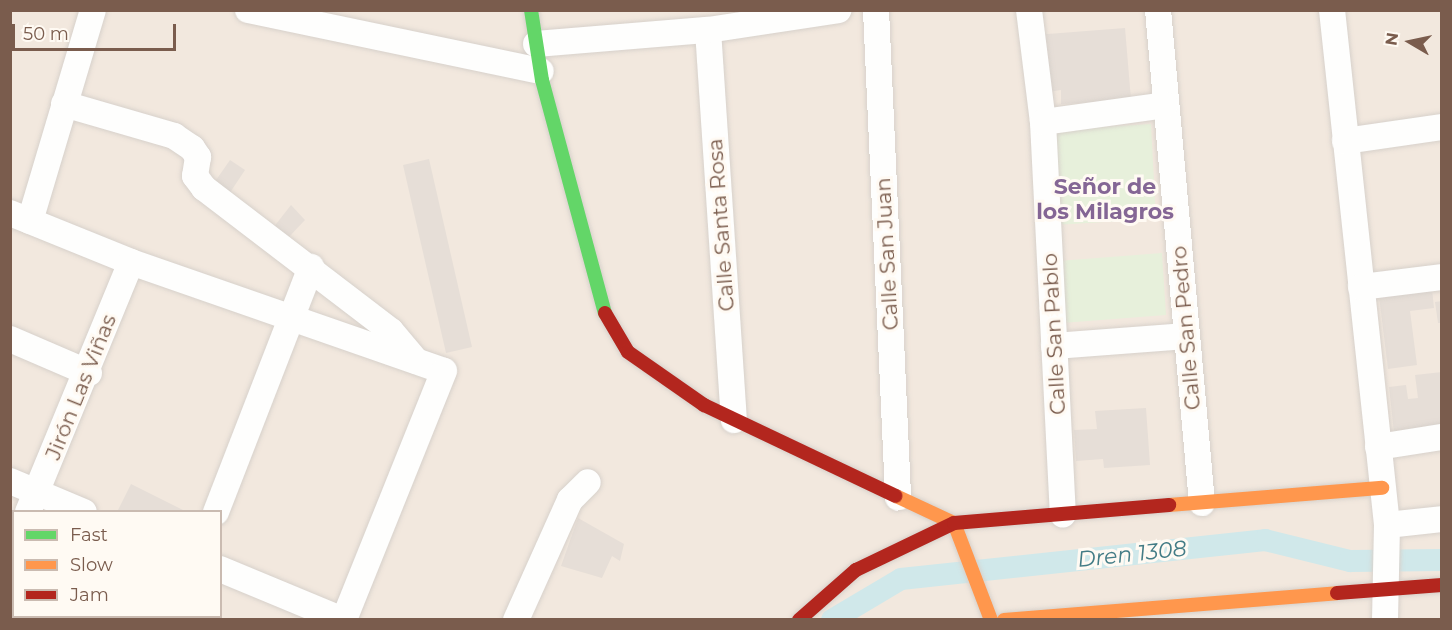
<!DOCTYPE html>
<meta charset="utf-8">
<style>
body{margin:0}
#map{position:relative;width:1452px;height:630px;overflow:hidden;background:#f9f5f0;font-family:Montserrat,sans-serif}
div>[style]{position:absolute}
.residential>*{inset:0;background:#f2e8de}
.green>*{inset:0;background:#e7f0db}
.canal>*{height:22px;margin:-11px;padding:0 11px;transform-origin:11px;border-radius:11px;background:#d0e8ea}
.building>*{inset:0;background:#e6ded7}
.roads{filter:drop-shadow(0 0 2px #d7d1cb) drop-shadow(0 0 2px #d7d1cb)}
.street>*{height:26px;margin:-13px;padding:0 13px;transform-origin:13px;border-radius:13px;background:#fefefd}
.fast>*{height:14px;margin:-7px;padding:0 7px;transform-origin:7px;border-radius:7px;background:#63d668}
.slow>*{height:14px;margin:-7px;padding:0 7px;transform-origin:7px;border-radius:7px;background:#ff974d}
.jam>*{height:14px;margin:-7px;padding:0 7px;transform-origin:7px;border-radius:7px;background:#b3261e}
span{translate:-50% -50%;white-space:nowrap;text-align:center;line-height:1.15;-webkit-text-stroke:6px #fffaf3;paint-order:stroke}
.street-label{font-size:21px;color:#7a5c4d}
.neighbourhood-label{font-size:22px;color:#846695;font-weight:700}
.water-label{font-size:22px;color:#437c86;font-style:italic}
.frame{position:absolute;inset:0;border:12px solid #7a5c4d;pointer-events:none}
.legend{position:absolute;left:12px;top:510px;width:210px;height:108px;box-sizing:border-box;background:#fffaf3;border:2px solid #cabbb1;margin:0;padding:8px 10px;list-style:none;font-size:18px;color:#7a5c4d}
.legend li{display:flex;align-items:center;gap:12px;height:30px}
.legend b{width:30px;border:2px solid #cabbb1}
.north{position:absolute;left:1380px;top:12px;width:60px;height:60px;-webkit-text-stroke:4px #fffaf3;paint-order:stroke;rotate:279deg;font-size:16px;font-weight:700;line-height:24px;text-align:center;color:#7a5c4d}
.north::after{content:'';display:block;margin:auto;width:21px;height:27px;background:#7a5c4d;clip-path:polygon(50% 0,100% 100%,50% 72%,0 100%)}
.scale{position:absolute;left:12px;top:24px;width:164px;height:27px;box-sizing:border-box;border:3px solid #7a5c4d;border-top:0;padding-left:8px;font-size:18px;line-height:21px;white-space:nowrap;color:#7a5c4d;-webkit-text-stroke:4px #fffaf3;paint-order:stroke}
</style>
<div id="map">
<div class="residential">
<i style="clip-path:polygon(evenodd,10px 11px,1441px 11px,1441px 619px,11px 619px,10px 11px,14px 512px,220px 512px,220px 616px,14px 616px,14px 512px)"></i>
</div>
<div class="green">
<i style="clip-path:polygon(1151px 124px,1156px 219px,1054px 225px,1049px 130px)"></i>
<i style="clip-path:polygon(1162px 253px,1166px 315px,1062px 323px,1058px 261px)"></i>
</div>
<div class="canal">
<i style="left:832px;top:620px;width:80px;rotate:-30.7deg"></i>
<i style="left:901px;top:579px;width:366px;rotate:-6.1deg"></i>
<i style="left:1265px;top:540px;width:88px;rotate:13.9deg"></i>
<i style="left:1350px;top:561px;width:92px;rotate:-0.6deg"></i>
</div>
<div class="building">
<i style="clip-path:polygon(1125px 28px,1131px 100px,1061px 104px,1061px 90px,1041px 93px,1035px 35px)"></i>
<i style="clip-path:polygon(429px 159px,472px 347px,446px 353px,403px 165px)"></i>
<i style="clip-path:polygon(230px 160px,245px 170px,229px 194px,214px 183px)"></i>
<i style="clip-path:polygon(291px 205px,305px 220px,286px 240px,273px 228px)"></i>
<i style="clip-path:polygon(1432px 289px,1434px 308px,1410px 311px,1417px 365px,1388px 369px,1379px 296px)"></i>
<i style="clip-path:polygon(1442px 301px,1442px 323px,1438px 323px,1435px 302px)"></i>
<i style="clip-path:polygon(1442px 372px,1442px 427px,1394px 433px,1389px 387px,1406px 385px,1408px 399px,1418px 398px,1415px 375px)"></i>
<i style="clip-path:polygon(1146px 408px,1150px 465px,1104px 468px,1103px 459px,1076px 461px,1074px 430px,1097px 429px,1095px 411px)"></i>
<i style="clip-path:polygon(131px 484px,187px 512px,118px 510px)"></i>
<i style="clip-path:polygon(578px 518px,624px 544px,620px 561px,612px 556px,602px 578px,561px 566px)"></i>
<i style="clip-path:polygon(14px 616px,74px 616px,73px 620px)"></i>
<i style="clip-path:polygon(80px 616px,150px 616px,79px 620px)"></i>
</div>
<div class="roads">
<div class="street">
<i style="left:248px;top:10px;width:299px;rotate:11.8deg"></i>
<i style="left:876px;top:10px;width:488px;rotate:87.4deg"></i>
<i style="left:1029px;top:10px;width:113px;rotate:82.9deg"></i>
<i style="left:1043px;top:122px;width:393px;rotate:87.1deg"></i>
<i style="left:1158px;top:10px;width:495px;rotate:84.9deg"></i>
<i style="left:1332px;top:10px;width:518px;rotate:83.9deg"></i>
<i style="left:1387px;top:525px;width:95px;rotate:91.2deg"></i>
<i style="left:708px;top:30px;width:391px;rotate:86.2deg"></i>
<i style="left:536px;top:44px;width:173px;rotate:-4.7deg"></i>
<i style="left:708px;top:30px;width:132px;rotate:-8.7deg"></i>
<i style="left:64px;top:104px;width:115px;rotate:16.2deg"></i>
<i style="left:174px;top:136px;width:22px;rotate:34deg"></i>
<i style="left:192px;top:148px;width:11px;rotate:56deg"></i>
<i style="left:198px;top:157px;width:19px;rotate:99deg"></i>
<i style="left:195px;top:176px;width:15px;rotate:53deg"></i>
<i style="left:204px;top:188px;width:235px;rotate:37.4deg"></i>
<i style="left:391px;top:331px;width:39px;rotate:50deg"></i>
<i style="left:1043px;top:122px;width:123px;rotate:-7.9deg"></i>
<i style="left:1345px;top:141px;width:98px;rotate:-8.2deg"></i>
<i style="left:10px;top:213px;width:131px;rotate:22deg"></i>
<i style="left:131px;top:262px;width:331px;rotate:19.2deg"></i>
<i style="left:444px;top:371px;width:268px;rotate:111.9deg"></i>
<i style="left:30px;top:221px;width:220px;rotate:-73.4deg"></i>
<i style="left:1361px;top:287px;width:82px;rotate:-7deg"></i>
<i style="left:10px;top:339px;width:86px;rotate:23.3deg"></i>
<i style="left:1054px;top:346px;width:133px;rotate:-4.3deg"></i>
<i style="left:1378px;top:447px;width:65px;rotate:-8.9deg"></i>
<i style="left:10px;top:481px;width:80px;rotate:22.7deg"></i>
<i style="left:28px;top:512px;width:270px;rotate:-67.6deg"></i>
<i style="left:216px;top:512px;width:263px;rotate:-68.8deg"></i>
<i style="left:1387px;top:525px;width:55px;rotate:-6.2deg"></i>
<i style="left:10px;top:549px;width:7px;rotate:-56deg"></i>
<i style="left:220px;top:569px;width:133px;rotate:22.5deg"></i>
<i style="left:167px;top:620px;width:4px;rotate:-63deg"></i>
<i style="left:516px;top:620px;width:132px;rotate:-65.8deg"></i>
<i style="left:570px;top:500px;width:25px;rotate:-45deg"></i>
</div>
<div class="fast">
<i style="left:531px;top:10px;width:71px;rotate:81.1deg"></i>
<i style="left:542px;top:80px;width:241px;rotate:74.9deg"></i>
</div>
<div class="slow">
<i style="left:896px;top:496px;width:64px;rotate:25deg"></i>
<i style="left:954px;top:523px;width:104px;rotate:69.1deg"></i>
<i style="left:1169px;top:505px;width:214px;rotate:-4.6deg"></i>
<i style="left:1004px;top:620px;width:334px;rotate:-4.6deg"></i>
</div>
<div class="jam">
<i style="left:605px;top:313px;width:45px;rotate:59.5deg"></i>
<i style="left:628px;top:352px;width:93px;rotate:34.9deg"></i>
<i style="left:704px;top:405px;width:212px;rotate:25.4deg"></i>
<i style="left:1337px;top:593px;width:105px;rotate:-4.4deg"></i>
<i style="left:799px;top:620px;width:76px;rotate:-41.3deg"></i>
<i style="left:856px;top:570px;width:109px;rotate:-25.6deg"></i>
<i style="left:954px;top:523px;width:216px;rotate:-4.8deg"></i>
</div>
</div>
<div class="street-label">
<span style="left:721px;top:225px;rotate:-94deg">Calle Santa Rosa</span>
<span style="left:887px;top:254px;rotate:-93deg">Calle San Juan</span>
<span style="left:1186px;top:328px;rotate:-95deg">Calle San Pedro</span>
<span style="left:1054px;top:334px;rotate:-93deg">Calle San Pablo</span>
<span style="left:81px;top:387px;rotate:-68deg">Jirón Las Viñas</span>
</div>
<div class="neighbourhood-label">
<span style="left:1105px;top:199px">Señor de<br>los Milagros</span>
</div>
<div class="water-label">
<span style="left:1132px;top:554px;rotate:-6deg">Dren 1308</span>
</div>
<div class="frame"></div>
<ul class="legend">
<li><b style="height:8px;background:#63d668"></b>Fast</li>
<li><b style="height:8px;background:#ff974d"></b>Slow</li>
<li><b style="height:8px;background:#b3261e"></b>Jam</li>
</ul>
<div class="north">N</div>
<div class="scale">50 m</div>
</div>
